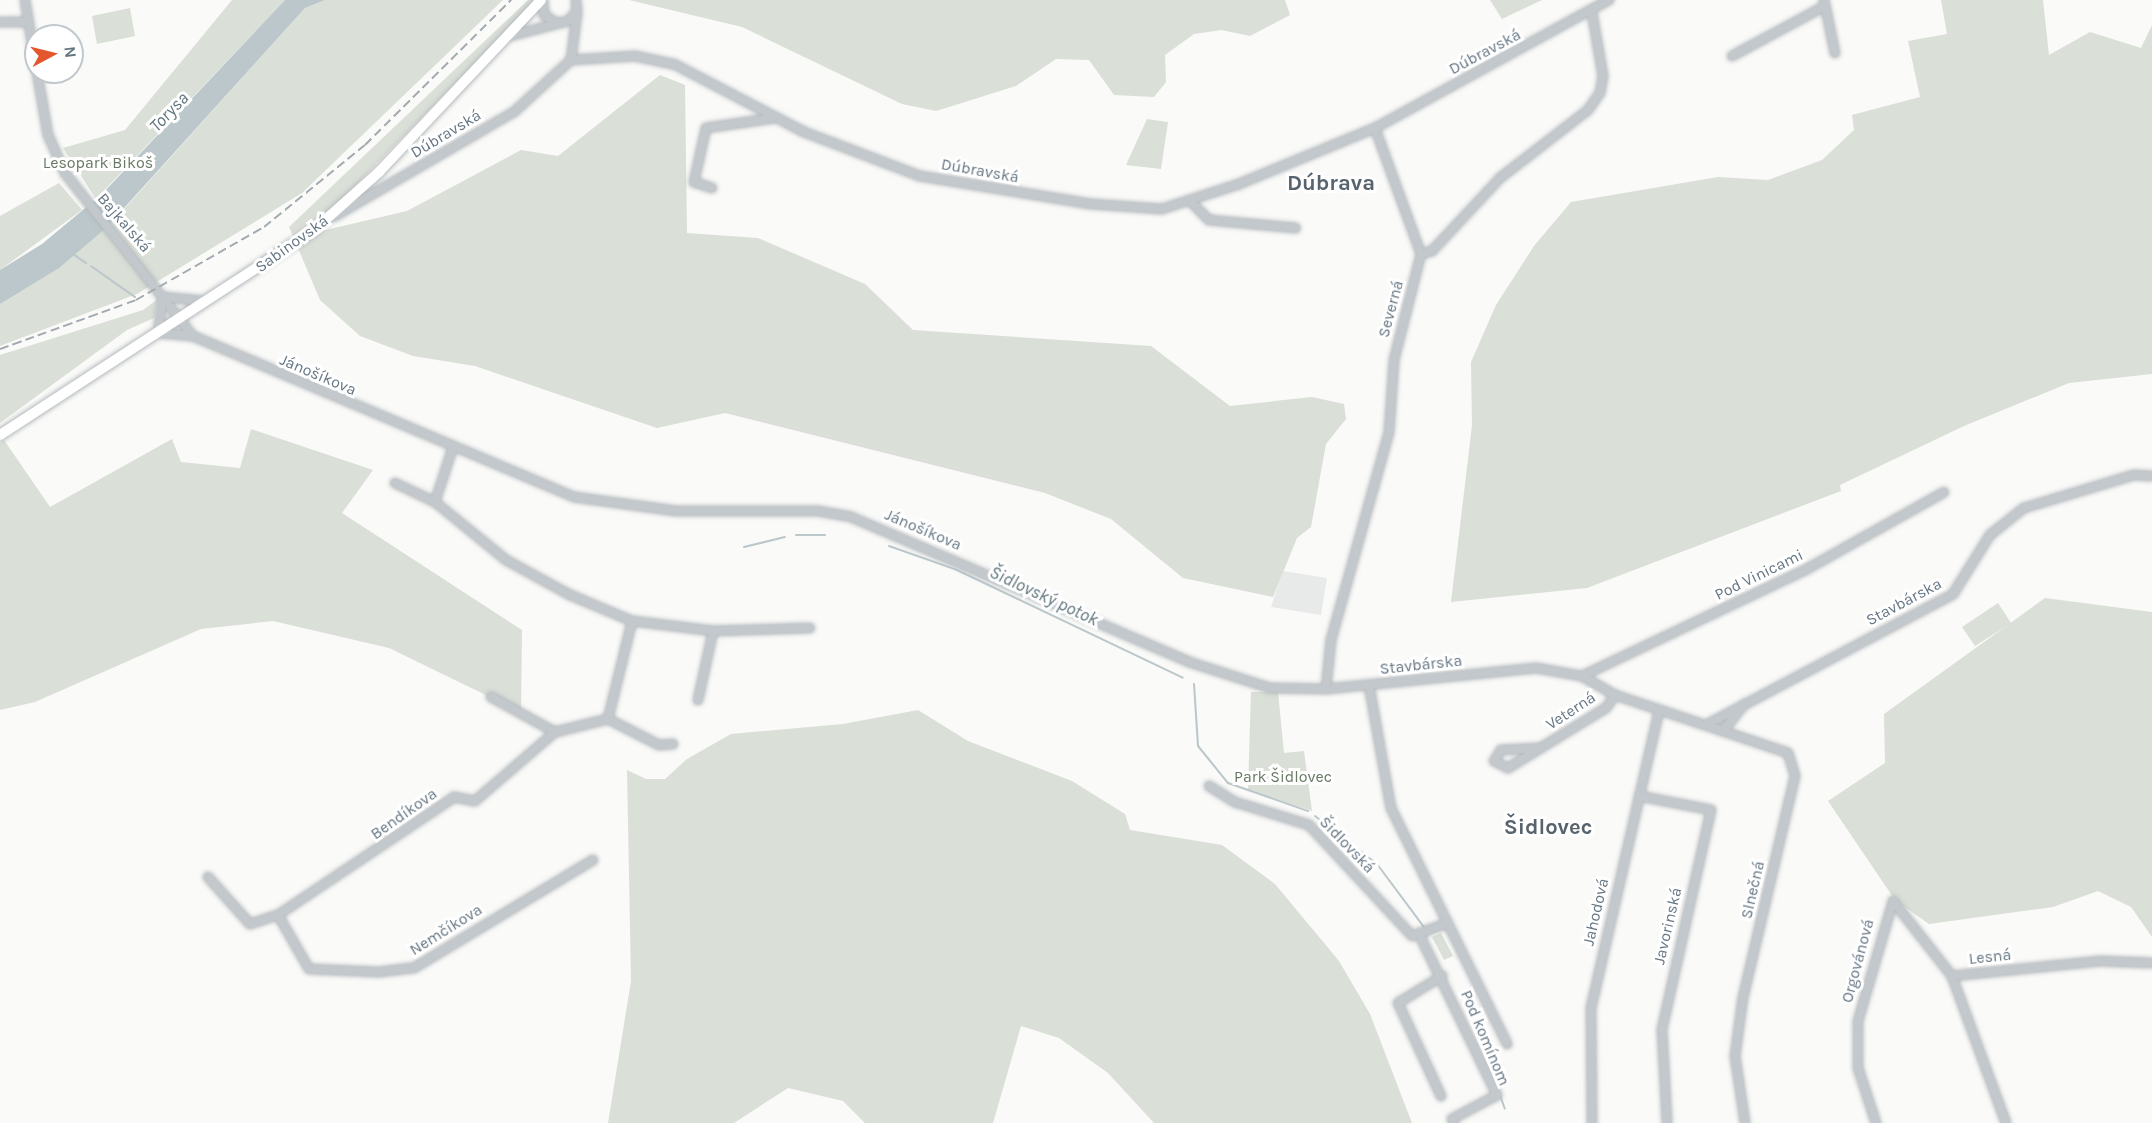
<!DOCTYPE html>
<meta charset="utf-8">
<style>
body{margin:0}
#map{position:relative;width:2152px;height:1123px;overflow:hidden;background:#fafaf8;font-family:Karla,sans-serif}
div>[style]{position:absolute}
.built>*{inset:0;background:#e8e9e9}
.green>*{inset:0;background:#dadfd7}
.water>*{inset:0;background:#bbc7cb}
.stream>*{height:2px;margin:-1px;padding:0 1px;transform-origin:1px;border-radius:1px;background:#bbc7cb}
.roads{filter:drop-shadow(0 0 2px #b5babe) drop-shadow(0 0 2px #b5babe)}
.minor>*{height:8px;margin:-4px;padding:0 4px;transform-origin:4px;border-radius:4px;background:#c3c8cc}
.major>*{height:10px;margin:-5px;padding:0 5px;transform-origin:5px;border-radius:5px;background:#fff}
.rail>*{height:2px;margin-top:-1px;transform-origin:0;background:repeating-linear-gradient(90deg,#a2aab0 0 9px,transparent 0 13.5px)}
span{translate:-50% -50%;white-space:nowrap;text-align:center;line-height:1.15;-webkit-text-stroke:6px #fff;paint-order:stroke}
.street-label{font-size:16px;color:#657683}
.park-label{font-size:16px;color:#687a64}
.water-label{font-size:18px;color:#60757c;font-style:italic}
.district-label{font-size:22px;color:#57646e;font-weight:700}
.north{position:absolute;left:24px;top:24px;width:60px;height:60px;box-sizing:border-box;background:#fff;border:2px solid #c1c8cd;border-radius:50%;rotate:83deg;font-size:16px;font-weight:700;line-height:24px;text-align:center;color:#657683}
.north::after{content:'';display:block;margin:auto;width:21px;height:27px;background:#e4572e;clip-path:polygon(50% 0,100% 100%,50% 72%,0 100%)}
</style>
<div id="map">
<div class="built">
<i style="clip-path:polygon(1283px 571px,1327px 578px,1321px 615px,1271px 607px)"></i>
</div>
<div class="green">
<i style="clip-path:polygon(232px 0,285px 0,96px 199px,63px 148px,125px 130px)"></i>
<i style="clip-path:polygon(325px 0,503px 0,302px 193px,137px 294px,0 346px,0 304px,124px 209px,305px 8px)"></i>
<i style="clip-path:polygon(528px 0,536px 0,308px 234px,407px 211px,521px 150px,558px 156px,660px 75px,685px 85px,687px 233px,758px 238px,865px 284px,913px 330px,1151px 346px,1230px 406px,1312px 397px,1344px 404px,1346px 419px,1326px 444px,1311px 527px,1297px 538px,1273px 597px,1183px 578px,1111px 519px,1045px 493px,725px 413px,657px 428px,475px 366px,413px 356px,360px 336px,320px 300px,289px 227px)"></i>
<i style="clip-path:polygon(629px 0,1285px 0,1290px 15px,1250px 36px,1221px 30px,1194px 34px,1165px 55px,1166px 82px,1154px 97px,1114px 95px,1089px 60px,1056px 59px,1016px 86px,936px 111px,902px 104px,742px 27px)"></i>
<i style="clip-path:polygon(1490px 0,1542px 0,1502px 19px)"></i>
<i style="clip-path:polygon(1941px 0,2043px 0,2049px 55px,2090px 32px,2141px 48px,2152px 25px,2152px 374px,2069px 383px,1964px 426px,1840px 485px,1841px 491px,1587px 588px,1451px 602px,1472px 425px,1471px 362px,1496px 305px,1534px 246px,1571px 202px,1718px 177px,1768px 180px,1822px 160px,1854px 130px,1852px 115px,1920px 97px,1908px 41px,1947px 34px)"></i>
<i style="clip-path:polygon(130px 8px,135px 36px,97px 44px,92px 16px)"></i>
<i style="clip-path:polygon(1147px 119px,1168px 122px,1161px 169px,1126px 165px)"></i>
<i style="clip-path:polygon(59px 183px,82px 210px,0 270px,0 216px)"></i>
<i style="clip-path:polygon(158px 299px,154px 318px,127px 330px,0 423px,0 355px,143px 310px)"></i>
<i style="clip-path:polygon(251px 429px,373px 470px,342px 513px,522px 630px,521px 712px,389px 648px,273px 621px,201px 629px,35px 702px,0 710px,0 443px,4px 440px,50px 507px,172px 439px,181px 462px,240px 468px)"></i>
<i style="clip-path:polygon(2045px 598px,2152px 612px,2152px 937px,2131px 907px,2098px 891px,2053px 907px,1929px 924px,1895px 900px,1828px 801px,1885px 763px,1884px 714px)"></i>
<i style="clip-path:polygon(1998px 603px,2011px 623px,1975px 646px,1962px 627px)"></i>
<i style="clip-path:polygon(1251px 692px,1278px 692px,1284px 753px,1304px 751px,1312px 811px,1248px 790px)"></i>
<i style="clip-path:polygon(918px 710px,968px 741px,1072px 781px,1125px 814px,1130px 830px,1222px 845px,1275px 884px,1339px 961px,1370px 1014px,1412px 1123px,1154px 1123px,1108px 1073px,1059px 1038px,1021px 1026px,993px 1123px,865px 1123px,843px 1101px,788px 1088px,734px 1123px,608px 1123px,631px 981px,627px 770px,646px 779px,665px 779px,687px 759px,731px 734px,843px 724px)"></i>
<i style="clip-path:polygon(1441px 933px,1453px 956px,1444px 960px,1432px 937px)"></i>
</div>
<div class="water">
<i style="clip-path:polygon(285px 0,325px 0,305px 8px,106px 228px,59px 268px,0 304px,0 270px,42px 244px,102px 194px)"></i>
</div>
<div class="stream">
<i style="left:73px;top:254px;width:16px;rotate:35deg"></i>
<i style="left:91px;top:266px;width:54px;rotate:35.2deg"></i>
<i style="left:796px;top:535px;width:29px"></i>
<i style="left:889px;top:546px;width:72px;rotate:19.4deg"></i>
<i style="left:957px;top:570px;width:250px;rotate:25.5deg"></i>
<i style="left:744px;top:547px;width:42px;rotate:-13.7deg"></i>
<i style="left:1194px;top:684px;width:62px;rotate:86.3deg"></i>
<i style="left:1198px;top:746px;width:48px;rotate:51deg"></i>
<i style="left:1228px;top:783px;width:85px;rotate:19.3deg"></i>
<i style="left:1315px;top:816px;width:78px;rotate:37.7deg"></i>
<i style="left:1377px;top:864px;width:79px;rotate:53.3deg"></i>
<i style="left:1474px;top:1024px;width:90px;rotate:70deg"></i>
</div>
<div class="roads">
<div class="minor">
<i style="left:25px;top:0;width:68px;rotate:80.7deg"></i>
<i style="left:543px;top:0;width:15px;rotate:86deg"></i>
<i style="left:544px;top:15px;width:15px;rotate:32deg"></i>
<i style="left:1824px;top:0;width:54px;rotate:78.3deg"></i>
<i style="left:0;top:22px;width:28px"></i>
<i style="left:510px;top:36px;width:60px;rotate:-14.5deg"></i>
<i style="left:568px;top:21px;width:13px;rotate:-48deg"></i>
<i style="left:577px;top:11px;width:11px;rotate:-95deg"></i>
<i style="left:1732px;top:56px;width:106px;rotate:-28.3deg"></i>
<i style="left:571px;top:60px;width:47px;rotate:-82.7deg"></i>
<i style="left:37px;top:72px;width:64px;rotate:80.1deg"></i>
<i style="left:48px;top:135px;width:42px;rotate:65.9deg"></i>
<i style="left:65px;top:173px;width:207px;rotate:51.9deg"></i>
<i style="left:193px;top:336px;width:414px;rotate:22.9deg"></i>
<i style="left:574px;top:497px;width:103px;rotate:7.8deg"></i>
<i style="left:676px;top:511px;width:142px"></i>
<i style="left:818px;top:511px;width:34px;rotate:10deg"></i>
<i style="left:851px;top:517px;width:368px;rotate:23.2deg"></i>
<i style="left:1189px;top:662px;width:85px;rotate:17.8deg"></i>
<i style="left:1270px;top:688px;width:56px;rotate:1deg"></i>
<i style="left:1326px;top:689px;width:211px;rotate:-5.7deg"></i>
<i style="left:1536px;top:668px;width:47px;rotate:9.9deg"></i>
<i style="left:1582px;top:676px;width:38px;rotate:30deg"></i>
<i style="left:1615px;top:695px;width:182px;rotate:18.5deg"></i>
<i style="left:1788px;top:753px;width:24px;rotate:73deg"></i>
<i style="left:1795px;top:776px;width:227px;rotate:103.2deg"></i>
<i style="left:1743px;top:997px;width:60px;rotate:97.7deg"></i>
<i style="left:1735px;top:1056px;width:68px;rotate:81.5deg"></i>
<i style="left:712px;top:188px;width:19px;rotate:-162deg"></i>
<i style="left:694px;top:182px;width:55px;rotate:-77.5deg"></i>
<i style="left:706px;top:128px;width:69px;rotate:-8.4deg"></i>
<i style="left:1190px;top:201px;width:27px;rotate:45deg"></i>
<i style="left:1209px;top:220px;width:87px;rotate:5.3deg"></i>
<i style="left:335px;top:216px;width:207px;rotate:-30.2deg"></i>
<i style="left:514px;top:112px;width:77px;rotate:-42.4deg"></i>
<i style="left:571px;top:60px;width:64px;rotate:-3.6deg"></i>
<i style="left:635px;top:56px;width:40px;rotate:12deg"></i>
<i style="left:674px;top:64px;width:147px;rotate:27.6deg"></i>
<i style="left:804px;top:132px;width:124px;rotate:20.8deg"></i>
<i style="left:920px;top:176px;width:173px;rotate:9.3deg"></i>
<i style="left:1091px;top:204px;width:71px;rotate:4deg"></i>
<i style="left:1162px;top:209px;width:81px;rotate:-18deg"></i>
<i style="left:1239px;top:184px;width:147px;rotate:-22.4deg"></i>
<i style="left:1375px;top:128px;width:267px;rotate:-28.7deg"></i>
<i style="left:1421px;top:254px;width:11px;rotate:-15deg"></i>
<i style="left:1432px;top:251px;width:100px;rotate:-47deg"></i>
<i style="left:1500px;top:178px;width:111px;rotate:-37.7deg"></i>
<i style="left:1588px;top:110px;width:21px;rotate:-55deg"></i>
<i style="left:1600px;top:93px;width:17px;rotate:-80deg"></i>
<i style="left:1603px;top:76px;width:65px;rotate:-99.8deg"></i>
<i style="left:163px;top:297px;width:36px;rotate:98deg"></i>
<i style="left:158px;top:333px;width:35px;rotate:5deg"></i>
<i style="left:164px;top:297px;width:40px;rotate:5.7deg"></i>
<i style="left:453px;top:447px;width:58px;rotate:108.1deg"></i>
<i style="left:435px;top:502px;width:92px;rotate:39.2deg"></i>
<i style="left:506px;top:560px;width:71px;rotate:28.7deg"></i>
<i style="left:568px;top:594px;width:69px;rotate:22.9deg"></i>
<i style="left:632px;top:621px;width:82px;rotate:7deg"></i>
<i style="left:713px;top:631px;width:97px;rotate:-1.8deg"></i>
<i style="left:395px;top:483px;width:44px;rotate:25.4deg"></i>
<i style="left:1582px;top:676px;width:249px;rotate:-25.4deg"></i>
<i style="left:1807px;top:569px;width:157px;rotate:-29.3deg"></i>
<i style="left:1369px;top:685px;width:125px;rotate:79.9deg"></i>
<i style="left:1391px;top:808px;width:263px;rotate:63.8deg"></i>
<i style="left:1326px;top:689px;width:49px;rotate:-84.2deg"></i>
<i style="left:1331px;top:640px;width:216px;rotate:-74.4deg"></i>
<i style="left:1389px;top:432px;width:72px;rotate:-86deg"></i>
<i style="left:1394px;top:360px;width:109px;rotate:-75.7deg"></i>
<i style="left:1421px;top:254px;width:134px;rotate:-110.1deg"></i>
<i style="left:491px;top:697px;width:73px;rotate:28.7deg"></i>
<i style="left:698px;top:700px;width:71px;rotate:-77.7deg"></i>
<i style="left:608px;top:719px;width:101px;rotate:-76.2deg"></i>
<i style="left:1706px;top:725px;width:280px;rotate:-27.9deg"></i>
<i style="left:1953px;top:594px;width:70px;rotate:-57.9deg"></i>
<i style="left:1990px;top:535px;width:43px;rotate:-38.5deg"></i>
<i style="left:2024px;top:508px;width:115px;rotate:-16.7deg"></i>
<i style="left:2134px;top:475px;width:18px;rotate:3deg"></i>
<i style="left:1724px;top:730px;width:33px;rotate:-52deg"></i>
<i style="left:1540px;top:748px;width:39px;rotate:177deg"></i>
<i style="left:1501px;top:750px;width:13px;rotate:122deg"></i>
<i style="left:1494px;top:761px;width:16px;rotate:27deg"></i>
<i style="left:1508px;top:768px;width:115px;rotate:-31.5deg"></i>
<i style="left:1606px;top:708px;width:16px;rotate:-55deg"></i>
<i style="left:1209px;top:786px;width:31px;rotate:32deg"></i>
<i style="left:1235px;top:802px;width:77px;rotate:17.3deg"></i>
<i style="left:1309px;top:825px;width:151px;rotate:47.1deg"></i>
<i style="left:1412px;top:936px;width:38px;rotate:-20deg"></i>
<i style="left:1639px;top:796px;width:73px;rotate:11deg"></i>
<i style="left:1711px;top:810px;width:225px;rotate:102.6deg"></i>
<i style="left:1662px;top:1030px;width:93px;rotate:86.9deg"></i>
<i style="left:208px;top:877px;width:63px;rotate:48.2deg"></i>
<i style="left:250px;top:924px;width:29px;rotate:-18deg"></i>
<i style="left:278px;top:915px;width:62px;rotate:60.1deg"></i>
<i style="left:309px;top:969px;width:70px;rotate:2.5deg"></i>
<i style="left:379px;top:972px;width:35px;rotate:-7deg"></i>
<i style="left:414px;top:968px;width:209px;rotate:-31.1deg"></i>
<i style="left:278px;top:915px;width:212px;rotate:-33.8deg"></i>
<i style="left:454px;top:797px;width:21px;rotate:11deg"></i>
<i style="left:475px;top:801px;width:106px;rotate:-40.8deg"></i>
<i style="left:555px;top:732px;width:55px;rotate:-13.8deg"></i>
<i style="left:608px;top:719px;width:57px;rotate:27deg"></i>
<i style="left:659px;top:745px;width:14px;rotate:-4deg"></i>
<i style="left:1420px;top:936px;width:177px;rotate:64.2deg"></i>
<i style="left:1497px;top:1095px;width:51px;rotate:151.9deg"></i>
<i style="left:1452px;top:1119px;width:4px;rotate:63deg"></i>
<i style="left:1441px;top:1096px;width:102px;rotate:-114.8deg"></i>
<i style="left:1398px;top:1003px;width:52px;rotate:-31.5deg"></i>
<i style="left:1592px;top:1123px;width:115px;rotate:-90.5deg"></i>
<i style="left:1591px;top:1008px;width:306px;rotate:-77.1deg"></i>
<i style="left:1876px;top:1123px;width:58px;rotate:-108.1deg"></i>
<i style="left:1858px;top:1068px;width:47px;rotate:-90deg"></i>
<i style="left:1858px;top:1021px;width:125px;rotate:-73.7deg"></i>
<i style="left:1893px;top:901px;width:95px;rotate:51.8deg"></i>
<i style="left:2006px;top:1123px;width:157px;rotate:-110.2deg"></i>
<i style="left:1952px;top:976px;width:149px;rotate:-5.8deg"></i>
<i style="left:2100px;top:961px;width:52px;rotate:2.2deg"></i>
</div>
<div class="major">
<i style="left:0;top:435px;width:375px;rotate:-33.1deg"></i>
<i style="left:314px;top:230px;width:87px;rotate:-41.7deg"></i>
<i style="left:379px;top:172px;width:236px;rotate:-46.7deg"></i>
</div>
</div>
<div class="rail">
<i style="left:0;top:349px;width:145px;rotate:-19.8deg"></i>
<i style="left:136px;top:300px;width:147px;rotate:-29.7deg"></i>
<i style="left:264px;top:227px;width:130px;rotate:-39.1deg"></i>
<i style="left:365px;top:145px;width:206px;rotate:-44.8deg"></i>
</div>
<div class="street-label">
<span style="left:1485px;top:52px;rotate:-28deg">Dúbravská</span>
<span style="left:446px;top:134px;rotate:-31deg">Dúbravská</span>
<span style="left:980px;top:171px;rotate:10deg">Dúbravská</span>
<span style="left:124px;top:223px;rotate:49deg">Bajkalská</span>
<span style="left:292px;top:244px;rotate:-36deg">Sabinovská</span>
<span style="left:1391px;top:309px;rotate:-75deg">Severná</span>
<span style="left:318px;top:375px;rotate:23deg">Jánošíkova</span>
<span style="left:923px;top:530px;rotate:23deg">Jánošíkova</span>
<span style="left:1759px;top:575px;rotate:-26deg">Pod Vinicami</span>
<span style="left:1904px;top:602px;rotate:-28deg">Stavbárska</span>
<span style="left:1421px;top:665px;rotate:-6deg">Stavbárska</span>
<span style="left:1571px;top:711px;rotate:-33deg">Veterná</span>
<span style="left:404px;top:814px;rotate:-35deg">Bendíkova</span>
<span style="left:1347px;top:845px;rotate:46deg">Šidlovská</span>
<span style="left:1753px;top:890px;rotate:-77deg">Slnečná</span>
<span style="left:1596px;top:912px;rotate:-77deg">Jahodová</span>
<span style="left:1668px;top:926px;rotate:-77deg">Javorinská</span>
<span style="left:446px;top:930px;rotate:-32deg">Nemčíkova</span>
<span style="left:1990px;top:957px;rotate:-6deg">Lesná</span>
<span style="left:1858px;top:961px;rotate:-75deg">Orgovánová</span>
<span style="left:1485px;top:1038px;rotate:67deg">Pod komínom</span>
</div>
<div class="park-label">
<span style="left:98px;top:163px">Lesopark Bikoš</span>
<span style="left:1283px;top:777px">Park Šidlovec</span>
</div>
<div class="water-label">
<span style="left:169px;top:112px;rotate:-46deg">Torysa</span>
<span style="left:1044px;top:596px;rotate:25deg">Šidlovský potok</span>
</div>
<div class="district-label">
<span style="left:1331px;top:184px">Dúbrava</span>
<span style="left:1548px;top:828px">Šidlovec</span>
</div>
<div class="north">N</div>
</div>
